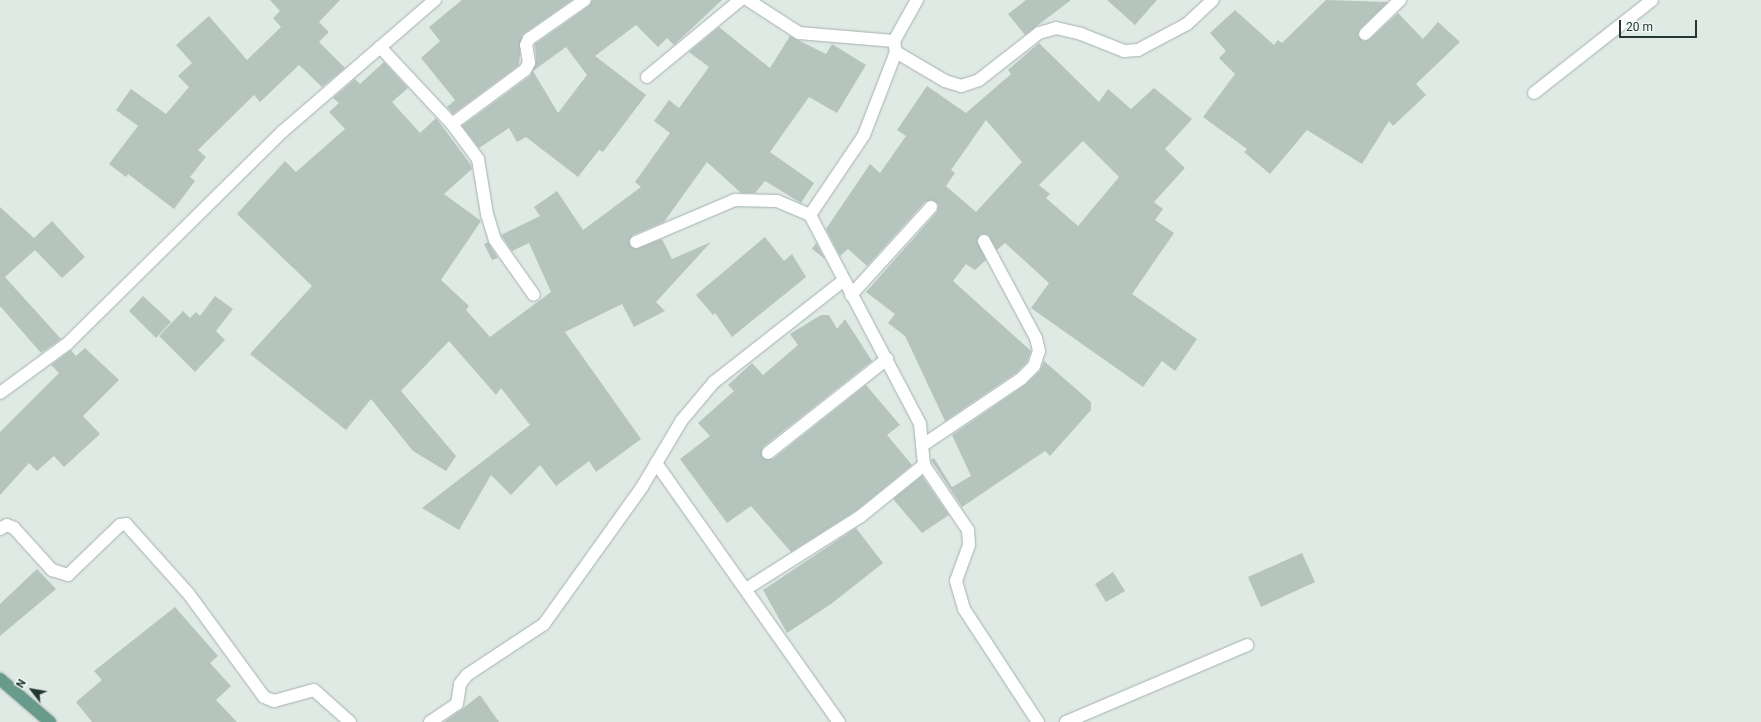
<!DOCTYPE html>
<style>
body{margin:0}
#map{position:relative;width:1761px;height:722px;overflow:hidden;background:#e0eae5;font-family:Roboto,sans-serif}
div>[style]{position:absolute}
.building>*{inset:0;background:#b6c4be}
.roads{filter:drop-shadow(0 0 1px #a4b1ac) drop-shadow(0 0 1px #a4b1ac)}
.minor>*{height:12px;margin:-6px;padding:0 6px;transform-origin:6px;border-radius:6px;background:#fff}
.major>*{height:12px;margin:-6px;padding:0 6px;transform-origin:6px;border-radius:6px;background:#699b8d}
span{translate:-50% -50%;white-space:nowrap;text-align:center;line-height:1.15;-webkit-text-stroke:3px #f0f7f3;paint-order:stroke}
.north{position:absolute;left:12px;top:670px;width:40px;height:40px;-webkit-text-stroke:3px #f0f7f3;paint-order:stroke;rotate:301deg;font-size:11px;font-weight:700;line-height:16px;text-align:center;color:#233832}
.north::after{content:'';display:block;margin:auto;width:14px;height:18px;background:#233832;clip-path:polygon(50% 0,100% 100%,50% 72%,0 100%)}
.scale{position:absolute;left:1619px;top:20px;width:78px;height:18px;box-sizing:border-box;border:2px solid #233832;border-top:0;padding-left:5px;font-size:12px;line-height:14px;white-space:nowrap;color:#233832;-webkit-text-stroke:3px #f0f7f3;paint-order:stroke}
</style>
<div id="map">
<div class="building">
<i style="clip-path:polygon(270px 0,340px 0,319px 22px,329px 32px,319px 42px,345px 68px,322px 87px,299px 65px,260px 102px,254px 95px,198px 150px,206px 157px,190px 177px,195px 181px,174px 209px,128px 174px,126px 177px,109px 164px,138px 126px,116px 110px,131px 89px,166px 114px,189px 87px,178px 76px,192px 63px,176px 45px,209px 16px,247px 60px,281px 27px,273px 18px,280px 11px)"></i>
<i style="clip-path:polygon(462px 0,572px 0,522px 35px,519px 65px,453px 114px,447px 107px,455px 100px,421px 58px,440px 41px,429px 27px)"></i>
<i style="clip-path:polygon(evenodd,592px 0,722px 0,674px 45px,667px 38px,658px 47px,636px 25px,595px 56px,646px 95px,603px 152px,599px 150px,578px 177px,526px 137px,517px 142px,509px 128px,479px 148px,462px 126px,530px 76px,536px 62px,535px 44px,589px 6px,592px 0,566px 47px,587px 75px,558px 113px,533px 71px,566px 47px)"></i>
<i style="clip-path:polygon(1026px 0,1071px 0,1025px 35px,1008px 14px)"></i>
<i style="clip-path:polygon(1107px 0,1157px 0,1135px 25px)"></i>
<i style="clip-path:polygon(1326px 0,1388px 2px,1360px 29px,1358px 35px,1363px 41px,1370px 39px,1398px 13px,1423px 39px,1438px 22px,1460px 42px,1416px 84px,1426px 95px,1393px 126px,1389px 121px,1362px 164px,1307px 130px,1270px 174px,1244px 152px,1247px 149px,1203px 117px,1235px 74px,1219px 58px,1226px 51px,1210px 33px,1235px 10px,1274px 45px,1278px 40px,1282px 43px)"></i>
<i style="clip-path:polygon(719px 27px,770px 68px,790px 36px,826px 54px,832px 44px,866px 65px,837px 113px,809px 97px,770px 152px,814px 183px,801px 203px,765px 181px,755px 193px,741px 193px,707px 162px,664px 222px,633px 235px,629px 241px,635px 249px,662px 239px,672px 259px,711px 242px,656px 302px,665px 311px,634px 327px,622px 304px,565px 332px,641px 439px,596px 472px,589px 461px,556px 486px,540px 465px,511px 495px,491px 475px,459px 530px,422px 508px,530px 425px,501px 388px,496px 395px,449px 341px,401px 391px,456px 456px,446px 471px,413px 451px,371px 399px,346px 430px,250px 354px,312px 286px,237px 214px,285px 161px,296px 172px,345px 129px,329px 112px,339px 103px,333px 98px,355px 79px,360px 84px,384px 62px,408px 88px,392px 102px,420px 133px,436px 118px,471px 165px,472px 169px,444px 194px,481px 221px,441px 280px,469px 306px,466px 310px,490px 337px,551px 292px,529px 243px,512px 251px,501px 235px,540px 216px,534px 207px,557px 191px,583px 230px,641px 187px,635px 182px,670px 133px,654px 121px,669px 100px,679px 108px,709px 67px,689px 52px)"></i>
<i style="clip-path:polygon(evenodd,1039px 43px,1099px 102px,1108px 89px,1131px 109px,1154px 88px,1192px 119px,1165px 149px,1185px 168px,1154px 202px,1163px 209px,1155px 220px,1174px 233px,1132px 294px,1197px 339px,1175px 371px,1162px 361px,1143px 387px,1031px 308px,1049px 283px,1005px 243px,997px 250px,988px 235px,981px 234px,977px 241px,986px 260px,975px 270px,966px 264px,953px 281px,1031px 351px,1027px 362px,1016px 373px,945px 421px,905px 336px,888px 323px,895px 314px,866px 292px,937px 212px,938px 204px,932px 200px,925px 202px,867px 266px,848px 249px,840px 256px,826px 229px,870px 164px,880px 173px,906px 136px,897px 130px,927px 86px,966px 113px,1011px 74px,1008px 70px,1039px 43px,986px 120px,1022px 162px,976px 212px,946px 186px,955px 173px,951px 170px,986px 120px,1039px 43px,1083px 141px,1119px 177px,1078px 226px,1046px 198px,1050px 194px,1039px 185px,1083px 141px)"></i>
<i style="clip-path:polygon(0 207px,34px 238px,52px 221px,85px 257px,62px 278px,35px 250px,5px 277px,61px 339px,41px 353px,0 306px)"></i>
<i style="clip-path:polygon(765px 237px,784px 261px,792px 254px,806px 277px,732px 337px,715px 313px,713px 315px,696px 295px)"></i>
<i style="clip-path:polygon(488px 242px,498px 258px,492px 260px,484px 244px)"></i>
<i style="clip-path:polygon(816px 243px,825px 259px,812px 249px)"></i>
<i style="clip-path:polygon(143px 296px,171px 322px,156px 338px,129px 311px)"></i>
<i style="clip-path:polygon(215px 296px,233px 309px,216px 331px,225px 340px,195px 372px,159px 336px,183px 311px,190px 318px,196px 312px,200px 316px)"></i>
<i style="clip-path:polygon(821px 315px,829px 315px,837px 329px,845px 319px,872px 361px,763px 447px,762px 457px,773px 459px,866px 385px,900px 425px,887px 435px,912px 465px,857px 510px,791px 552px,751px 506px,727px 523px,680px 459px,710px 436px,698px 423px,734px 391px,728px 385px,752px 363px,763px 375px,798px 345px,790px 334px)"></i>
<i style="clip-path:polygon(85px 348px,119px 380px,83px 416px,100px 434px,64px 467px,54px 456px,37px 471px,29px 463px,0 495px,0 432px,59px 373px,51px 365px,71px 350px,76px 356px)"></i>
<i style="clip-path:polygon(1044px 361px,1091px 402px,1091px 410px,1050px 456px,1045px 451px,962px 507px,931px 460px,934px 458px,952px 487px,971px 476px,952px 435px,1025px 385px,1040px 371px)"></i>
<i style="clip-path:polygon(922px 476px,949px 515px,922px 533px,893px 499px)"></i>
<i style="clip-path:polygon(856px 528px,883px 563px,831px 604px,787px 633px,763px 590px)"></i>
<i style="clip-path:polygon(1302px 553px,1315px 582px,1261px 607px,1248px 577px)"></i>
<i style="clip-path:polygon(37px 569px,56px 589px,0 636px,0 604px)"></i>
<i style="clip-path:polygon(1113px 572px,1125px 591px,1106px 602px,1095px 584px)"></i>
<i style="clip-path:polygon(175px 607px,218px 656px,210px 663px,231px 686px,216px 700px,237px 722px,92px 722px,76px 702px,102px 680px,94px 671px)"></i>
<i style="clip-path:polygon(480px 695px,499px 722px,444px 722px,461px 710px)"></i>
</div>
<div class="roads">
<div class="minor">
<i style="left:748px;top:0;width:61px;rotate:32.9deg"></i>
<i style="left:799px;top:33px;width:95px;rotate:4.8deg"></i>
<i style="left:894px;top:41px;width:47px;rotate:-60.7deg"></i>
<i style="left:1365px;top:34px;width:49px;rotate:-44.2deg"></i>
<i style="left:894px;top:41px;width:11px;rotate:80deg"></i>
<i style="left:896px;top:52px;width:89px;rotate:111.1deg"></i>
<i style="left:864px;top:135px;width:97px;rotate:124deg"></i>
<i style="left:810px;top:215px;width:236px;rotate:62.2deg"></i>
<i style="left:920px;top:424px;width:41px;rotate:84.4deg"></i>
<i style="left:924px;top:465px;width:78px;rotate:55.9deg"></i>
<i style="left:968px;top:530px;width:15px;rotate:86deg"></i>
<i style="left:969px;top:545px;width:38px;rotate:110deg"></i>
<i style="left:956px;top:581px;width:29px;rotate:74deg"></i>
<i style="left:964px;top:609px;width:135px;rotate:56.8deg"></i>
<i style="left:380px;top:47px;width:105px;rotate:46.9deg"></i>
<i style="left:452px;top:124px;width:44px;rotate:53.4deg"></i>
<i style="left:478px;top:159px;width:56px;rotate:80.7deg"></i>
<i style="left:487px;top:214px;width:27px;rotate:73deg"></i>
<i style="left:495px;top:240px;width:67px;rotate:54.7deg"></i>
<i style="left:896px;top:52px;width:57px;rotate:30.6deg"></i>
<i style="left:945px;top:81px;width:17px;rotate:17deg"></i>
<i style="left:961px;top:86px;width:19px;rotate:-18deg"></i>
<i style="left:979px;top:80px;width:76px;rotate:-38.1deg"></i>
<i style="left:1039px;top:33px;width:18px;rotate:-16deg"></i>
<i style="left:1056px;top:28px;width:26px;rotate:13deg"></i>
<i style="left:1081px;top:34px;width:46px;rotate:21.6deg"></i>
<i style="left:1124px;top:51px;width:14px;rotate:-4deg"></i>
<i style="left:1138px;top:50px;width:55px;rotate:-28deg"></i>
<i style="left:1187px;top:24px;width:35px;rotate:-43deg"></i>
<i style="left:647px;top:77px;width:121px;rotate:-39.6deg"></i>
<i style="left:1534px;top:93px;width:150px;rotate:-38.2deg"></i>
<i style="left:452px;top:124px;width:91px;rotate:-36.5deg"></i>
<i style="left:525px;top:70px;width:8px;rotate:-60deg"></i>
<i style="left:529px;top:63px;width:18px;rotate:-99deg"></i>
<i style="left:526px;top:45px;width:7px;rotate:-63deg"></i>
<i style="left:529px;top:39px;width:68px;rotate:-34.9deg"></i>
<i style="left:636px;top:242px;width:108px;rotate:-23deg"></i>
<i style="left:735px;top:200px;width:42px;rotate:1.4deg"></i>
<i style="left:777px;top:201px;width:36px;rotate:23deg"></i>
<i style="left:851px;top:295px;width:119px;rotate:-47.7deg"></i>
<i style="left:0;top:393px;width:83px;rotate:-36.2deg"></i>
<i style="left:67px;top:344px;width:303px;rotate:-44.6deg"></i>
<i style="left:283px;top:131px;width:201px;rotate:-40.8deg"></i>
<i style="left:923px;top:445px;width:118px;rotate:-34deg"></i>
<i style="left:1021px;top:379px;width:18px;rotate:-45deg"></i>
<i style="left:1034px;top:366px;width:16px;rotate:-72deg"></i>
<i style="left:1039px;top:351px;width:13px;rotate:-103deg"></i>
<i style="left:1036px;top:338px;width:110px;rotate:-118.2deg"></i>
<i style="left:768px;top:453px;width:152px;rotate:-38.3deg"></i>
<i style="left:656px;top:463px;width:317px;rotate:54.8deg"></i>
<i style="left:0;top:529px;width:8px;rotate:-30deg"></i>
<i style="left:7px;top:525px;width:8px;rotate:23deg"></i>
<i style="left:14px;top:528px;width:57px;rotate:47.9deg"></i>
<i style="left:52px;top:570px;width:17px;rotate:17deg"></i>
<i style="left:68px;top:575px;width:72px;rotate:-43.9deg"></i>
<i style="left:120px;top:525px;width:6px;rotate:-9deg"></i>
<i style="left:126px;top:524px;width:93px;rotate:48.1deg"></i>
<i style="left:188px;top:593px;width:129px;rotate:53.8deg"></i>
<i style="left:264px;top:697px;width:11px;rotate:22deg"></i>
<i style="left:274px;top:701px;width:41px;rotate:-15.4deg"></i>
<i style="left:314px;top:690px;width:48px;rotate:41.6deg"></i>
<i style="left:746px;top:589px;width:136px;rotate:-32.4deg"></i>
<i style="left:861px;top:516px;width:81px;rotate:-39deg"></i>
<i style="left:430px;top:722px;width:32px;rotate:-34deg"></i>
<i style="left:457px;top:704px;width:20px;rotate:-81deg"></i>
<i style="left:460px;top:684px;width:11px;rotate:-52deg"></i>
<i style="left:467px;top:675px;width:92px;rotate:-33.5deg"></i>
<i style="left:544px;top:624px;width:168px;rotate:-54.4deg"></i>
<i style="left:642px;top:487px;width:78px;rotate:-59.2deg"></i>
<i style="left:682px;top:420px;width:50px;rotate:-49.9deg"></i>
<i style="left:714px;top:382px;width:164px;rotate:-38.1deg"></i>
<i style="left:1066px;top:722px;width:197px;rotate:-23deg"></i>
</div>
<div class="major">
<i style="left:0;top:679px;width:66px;rotate:40.7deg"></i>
</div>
</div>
<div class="north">N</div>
<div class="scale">20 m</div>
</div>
